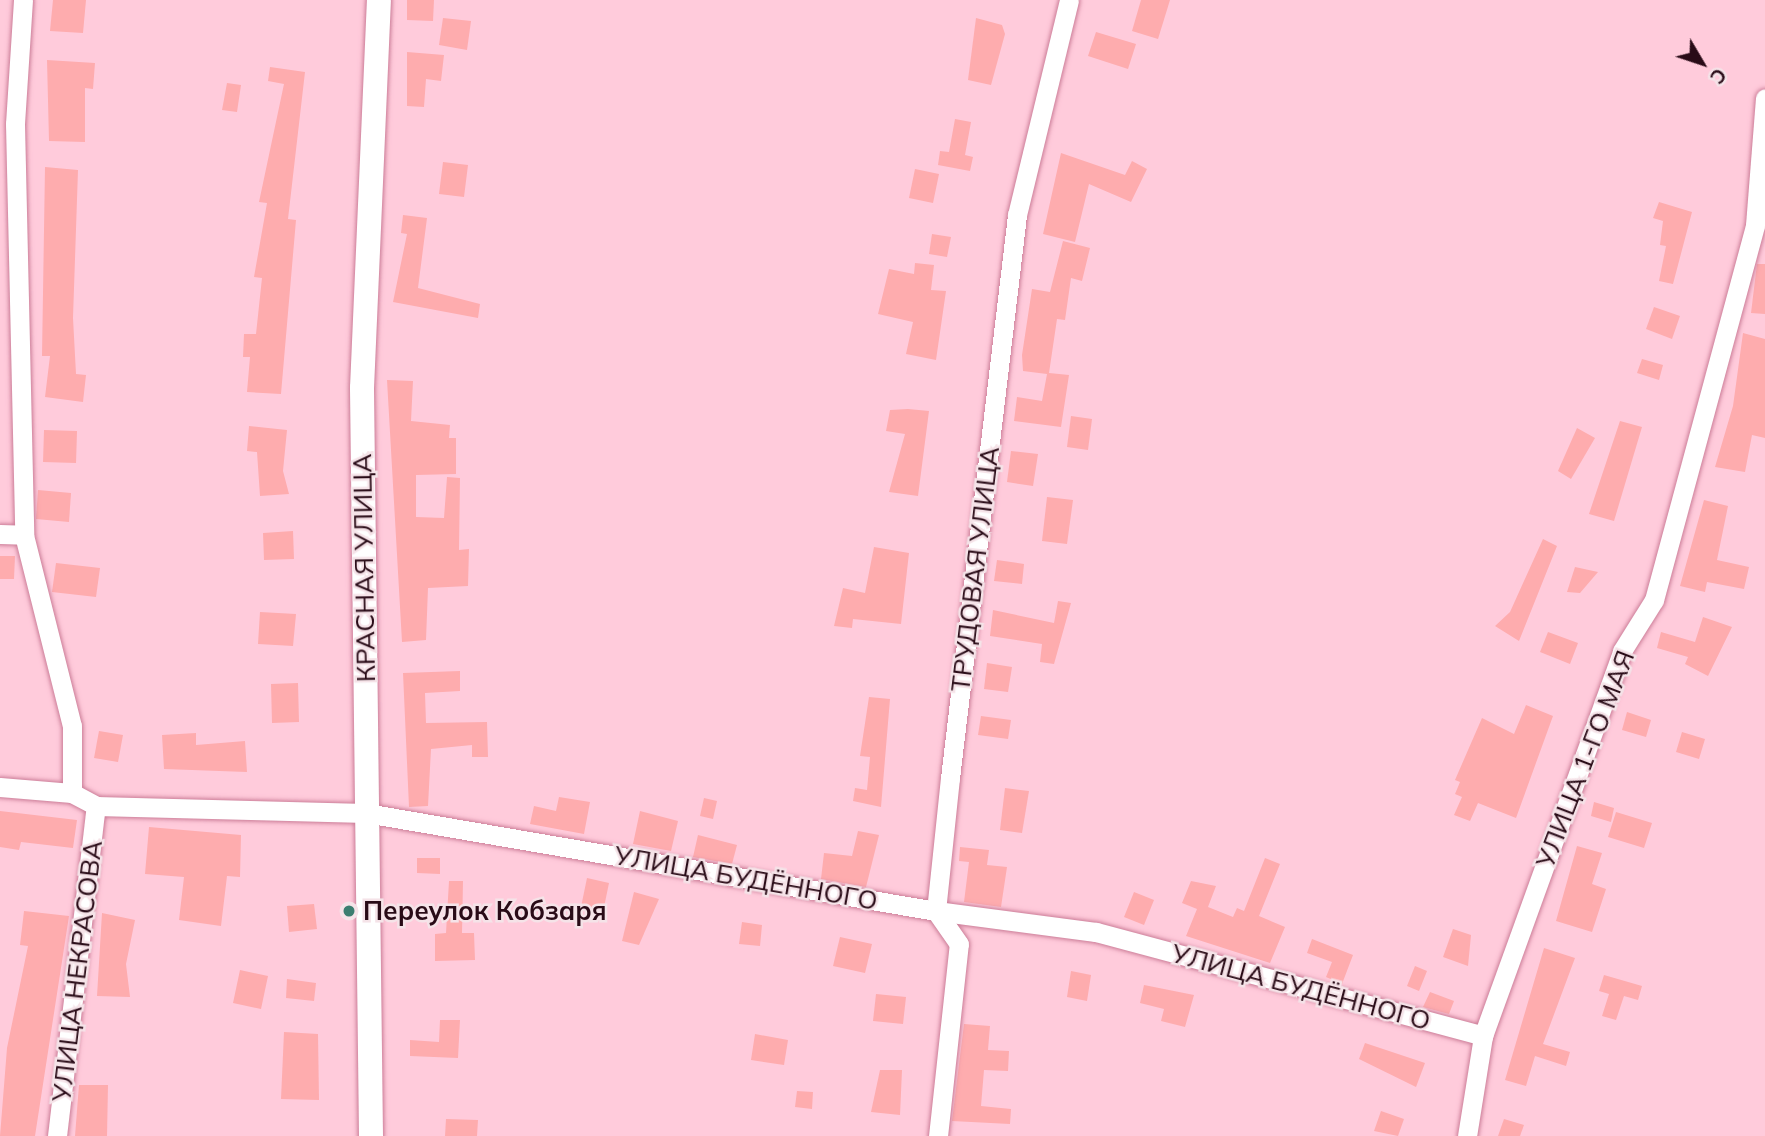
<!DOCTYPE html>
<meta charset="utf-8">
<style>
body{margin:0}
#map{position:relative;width:1765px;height:1136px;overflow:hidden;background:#ffcbdb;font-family:Mulish,sans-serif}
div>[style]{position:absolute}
.building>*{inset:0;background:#feacae}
.roads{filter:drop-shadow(0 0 2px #cc7d98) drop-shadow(0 0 2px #cc7d98)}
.minor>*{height:19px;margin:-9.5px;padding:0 9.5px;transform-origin:9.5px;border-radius:9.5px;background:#fff}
.major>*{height:24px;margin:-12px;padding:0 12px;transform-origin:12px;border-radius:12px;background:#fff}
.dots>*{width:19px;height:19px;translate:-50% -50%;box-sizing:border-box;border:4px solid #f5e3e8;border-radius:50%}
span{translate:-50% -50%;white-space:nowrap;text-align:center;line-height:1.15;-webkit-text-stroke:5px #f5e3e8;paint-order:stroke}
.street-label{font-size:26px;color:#290b17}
.poi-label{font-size:26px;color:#290b17;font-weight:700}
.left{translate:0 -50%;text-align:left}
.north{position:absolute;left:1667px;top:28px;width:70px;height:70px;-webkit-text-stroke:5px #f5e3e8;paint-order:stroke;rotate:129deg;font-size:19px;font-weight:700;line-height:28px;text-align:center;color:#290b17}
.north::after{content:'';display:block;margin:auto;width:24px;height:32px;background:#290b17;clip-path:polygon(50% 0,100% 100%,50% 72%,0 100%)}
</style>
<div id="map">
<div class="building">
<i style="clip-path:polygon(53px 0,86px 0,83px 33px,50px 31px)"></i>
<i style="clip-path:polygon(407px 0,434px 0,433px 21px,407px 20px)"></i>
<i style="clip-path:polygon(1141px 0,1170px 0,1158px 39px,1132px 31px)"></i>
<i style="clip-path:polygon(443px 18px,471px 21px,467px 50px,439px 45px)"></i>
<i style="clip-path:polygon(976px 18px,1002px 25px,1005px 34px,991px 85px,968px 80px)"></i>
<i style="clip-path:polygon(1096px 32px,1136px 44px,1128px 69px,1088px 56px)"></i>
<i style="clip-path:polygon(407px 52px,444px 55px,441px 81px,426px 79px,424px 107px,407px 106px)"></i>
<i style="clip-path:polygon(47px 60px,95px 63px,93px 89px,85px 88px,85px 142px,49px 141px)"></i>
<i style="clip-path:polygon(270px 67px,305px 72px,288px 219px,296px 220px,281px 394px,247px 392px,250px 357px,243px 357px,244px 334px,256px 334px,262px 278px,254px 277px,267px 203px,259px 202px,284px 84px,268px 81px)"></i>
<i style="clip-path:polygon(227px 83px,241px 85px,237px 112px,222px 110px)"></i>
<i style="clip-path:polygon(955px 119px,971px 122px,965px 155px,973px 157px,970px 171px,938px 165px,940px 151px,949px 152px)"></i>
<i style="clip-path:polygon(1061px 153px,1125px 175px,1132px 161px,1147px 169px,1131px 202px,1089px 184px,1075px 242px,1043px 234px)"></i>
<i style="clip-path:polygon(443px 162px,468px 165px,464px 197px,439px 194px)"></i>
<i style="clip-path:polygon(45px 167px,78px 170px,73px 318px,76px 374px,86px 375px,83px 402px,45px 397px,50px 356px,42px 356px)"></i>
<i style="clip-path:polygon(915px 169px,939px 174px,933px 203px,909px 198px)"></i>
<i style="clip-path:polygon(1659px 202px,1692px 212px,1673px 284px,1659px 281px,1666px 246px,1660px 245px,1663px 221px,1653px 218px)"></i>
<i style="clip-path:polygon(403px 215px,427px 218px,418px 288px,480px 304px,478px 318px,393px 302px,407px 234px,401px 233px)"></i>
<i style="clip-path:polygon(932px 234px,951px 237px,947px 257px,929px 254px)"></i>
<i style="clip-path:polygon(1063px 241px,1090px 248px,1082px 281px,1071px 278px,1065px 320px,1057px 319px,1049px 373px,1069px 375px,1061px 427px,1014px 421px,1017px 397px,1042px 401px,1047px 374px,1023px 371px,1022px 355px,1032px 289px,1050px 292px)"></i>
<i style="clip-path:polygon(915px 263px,934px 265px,931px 290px,946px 291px,936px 360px,906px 354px,913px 322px,878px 314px,889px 269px,914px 274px)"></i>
<i style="clip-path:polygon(1757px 264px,1765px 264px,1765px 314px,1751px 313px)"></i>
<i style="clip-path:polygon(1654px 307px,1680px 316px,1672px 339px,1646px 329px)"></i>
<i style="clip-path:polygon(1743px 333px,1765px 339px,1765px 438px,1752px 435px,1745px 472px,1715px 467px,1733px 406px)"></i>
<i style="clip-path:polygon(1642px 359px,1663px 365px,1659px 380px,1637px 373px)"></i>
<i style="clip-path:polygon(387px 380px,413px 381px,411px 421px,450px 425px,449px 438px,456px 438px,456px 474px,416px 475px,416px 517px,444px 518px,447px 477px,460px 478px,459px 550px,469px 549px,468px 586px,428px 588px,426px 640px,402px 642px)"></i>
<i style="clip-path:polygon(908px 409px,929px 411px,918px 496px,889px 492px,905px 434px,886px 431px,890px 410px)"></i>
<i style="clip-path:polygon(1071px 416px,1092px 419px,1088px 450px,1067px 447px)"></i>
<i style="clip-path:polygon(1620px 421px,1642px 427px,1614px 521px,1589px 514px)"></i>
<i style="clip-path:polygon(249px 426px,287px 430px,283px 471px,289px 494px,260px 496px,257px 452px,247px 451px)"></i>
<i style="clip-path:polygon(1577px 428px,1595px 438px,1571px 479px,1558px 471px)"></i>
<i style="clip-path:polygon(44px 430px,77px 431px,76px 463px,43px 462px)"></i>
<i style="clip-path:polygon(1011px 451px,1038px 454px,1033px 486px,1007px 482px)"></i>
<i style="clip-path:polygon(38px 490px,71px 493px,69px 522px,36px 519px)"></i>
<i style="clip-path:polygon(1047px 497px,1073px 500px,1067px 544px,1042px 541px)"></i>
<i style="clip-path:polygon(1704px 500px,1728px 506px,1717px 560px,1749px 567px,1744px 589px,1707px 582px,1705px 592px,1680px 586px)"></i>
<i style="clip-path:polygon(293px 531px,294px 559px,264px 560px,263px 533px)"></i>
<i style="clip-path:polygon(1543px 539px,1557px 546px,1519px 641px,1495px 626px,1510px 612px)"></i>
<i style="clip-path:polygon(874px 547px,909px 553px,901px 624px,853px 619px,852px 628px,834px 626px,843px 588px,865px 593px)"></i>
<i style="clip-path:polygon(0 556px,15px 556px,14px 579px,0 579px)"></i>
<i style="clip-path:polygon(997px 560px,1024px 564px,1022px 584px,994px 581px)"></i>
<i style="clip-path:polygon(56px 563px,100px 568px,96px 597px,52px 592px)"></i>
<i style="clip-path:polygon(1575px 567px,1598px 572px,1580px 593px,1567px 592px)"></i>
<i style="clip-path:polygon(1058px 601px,1071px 603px,1054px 664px,1040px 662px,1042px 644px,990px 636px,993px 610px,1054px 623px)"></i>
<i style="clip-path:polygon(260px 612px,296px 614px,293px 646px,258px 644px)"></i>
<i style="clip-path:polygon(1703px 617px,1732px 627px,1708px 676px,1685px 664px,1688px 657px,1657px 648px,1661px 632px,1695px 642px)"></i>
<i style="clip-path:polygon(1548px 632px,1578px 643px,1570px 664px,1540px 652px)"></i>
<i style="clip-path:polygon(987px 663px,1012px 667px,1008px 692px,984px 689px)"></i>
<i style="clip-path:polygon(460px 671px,460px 691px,425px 693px,426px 723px,487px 722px,488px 757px,472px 757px,472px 745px,431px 749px,428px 806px,409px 807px,403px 673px)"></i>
<i style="clip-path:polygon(298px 683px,299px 722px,272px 723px,271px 684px)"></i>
<i style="clip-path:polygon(869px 697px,890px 699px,881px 807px,853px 801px,855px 788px,867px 790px,870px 757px,860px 756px)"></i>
<i style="clip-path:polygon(1526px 705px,1553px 716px,1516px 818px,1478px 803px,1470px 821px,1454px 815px,1462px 797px,1455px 794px,1460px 782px,1455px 780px,1482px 718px,1514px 734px)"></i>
<i style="clip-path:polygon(1627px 712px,1651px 720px,1646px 737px,1622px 730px)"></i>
<i style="clip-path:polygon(981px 716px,1011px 720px,1008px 739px,978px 735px)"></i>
<i style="clip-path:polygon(99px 731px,123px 735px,118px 762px,94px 758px)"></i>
<i style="clip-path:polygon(1682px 732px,1705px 739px,1699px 759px,1676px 752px)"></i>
<i style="clip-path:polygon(196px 733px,196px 745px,245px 741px,247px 772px,164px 769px,162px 735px)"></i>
<i style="clip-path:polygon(1005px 788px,1029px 791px,1022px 833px,1000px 830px)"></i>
<i style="clip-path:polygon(559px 797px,590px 802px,584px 834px,530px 824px,534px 806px,556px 811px)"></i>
<i style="clip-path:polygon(704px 798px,717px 801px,713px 819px,700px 816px)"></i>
<i style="clip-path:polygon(1594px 802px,1614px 808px,1611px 822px,1591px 816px)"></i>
<i style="clip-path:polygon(0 811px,77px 820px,73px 848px,21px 842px,19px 850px,0 847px)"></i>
<i style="clip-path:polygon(640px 811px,678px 821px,671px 851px,633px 844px)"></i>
<i style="clip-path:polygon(1616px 812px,1652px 823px,1644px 848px,1608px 837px)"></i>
<i style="clip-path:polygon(149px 827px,241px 835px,240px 877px,227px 876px,221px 926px,179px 920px,184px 877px,145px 874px)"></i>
<i style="clip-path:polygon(858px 831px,879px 835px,866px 887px,821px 879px,824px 853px,852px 856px)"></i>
<i style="clip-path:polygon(698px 835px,737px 845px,732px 864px,693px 857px)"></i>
<i style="clip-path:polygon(1577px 846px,1602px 853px,1592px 884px,1606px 889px,1592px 932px,1556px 921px)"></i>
<i style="clip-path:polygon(960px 847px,989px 850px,987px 865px,1007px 867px,1001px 907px,964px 902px,969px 862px,959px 861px)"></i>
<i style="clip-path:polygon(417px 858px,440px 858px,440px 874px,417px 873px)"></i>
<i style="clip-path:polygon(1265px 858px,1280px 864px,1259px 916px,1285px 927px,1270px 963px,1186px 936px,1197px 909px,1182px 903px,1191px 881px,1216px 886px,1208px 907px,1233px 917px,1237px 908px,1244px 911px)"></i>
<i style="clip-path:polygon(587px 878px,609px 883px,603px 912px,581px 907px)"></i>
<i style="clip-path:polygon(449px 881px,463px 881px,462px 933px,474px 933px,475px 960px,435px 961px,435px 934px,446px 933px)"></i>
<i style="clip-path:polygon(634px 892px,659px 899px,639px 945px,622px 941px)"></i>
<i style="clip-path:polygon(1134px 892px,1154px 900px,1144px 925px,1124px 917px)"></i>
<i style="clip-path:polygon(314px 904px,317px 929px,289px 932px,287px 906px)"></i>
<i style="clip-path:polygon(24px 911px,69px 916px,35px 1136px,0 1136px,7px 1048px,28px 946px,20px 945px)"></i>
<i style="clip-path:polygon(102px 913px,135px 920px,126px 964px,130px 997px,97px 996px)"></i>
<i style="clip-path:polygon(742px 922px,762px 925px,760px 946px,739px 944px)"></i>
<i style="clip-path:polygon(1453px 929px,1471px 935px,1468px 966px,1443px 957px)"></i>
<i style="clip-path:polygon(840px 937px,872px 944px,865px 973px,833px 966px)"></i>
<i style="clip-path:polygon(1312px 939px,1353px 955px,1342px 984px,1326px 977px,1332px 962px,1307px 953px)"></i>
<i style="clip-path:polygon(1544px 948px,1575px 958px,1543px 1044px,1570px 1052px,1566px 1066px,1535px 1056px,1526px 1086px,1505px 1080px)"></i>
<i style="clip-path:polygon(1415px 966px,1427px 971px,1419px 991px,1407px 986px)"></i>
<i style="clip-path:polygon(240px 970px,268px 976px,261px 1009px,233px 1003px)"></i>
<i style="clip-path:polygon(1071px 971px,1091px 975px,1087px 1001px,1067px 997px)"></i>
<i style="clip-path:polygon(1604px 975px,1642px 986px,1638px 1000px,1624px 996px,1616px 1020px,1602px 1016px,1609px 994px,1599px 991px)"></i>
<i style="clip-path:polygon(287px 979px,316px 983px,314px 1001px,286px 998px)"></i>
<i style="clip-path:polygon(1144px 985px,1194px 995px,1185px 1027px,1161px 1021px,1164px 1009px,1140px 1003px)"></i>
<i style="clip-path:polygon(1430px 992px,1454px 1001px,1449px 1014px,1423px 1007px)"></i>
<i style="clip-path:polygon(876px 994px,906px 997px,903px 1024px,873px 1021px)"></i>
<i style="clip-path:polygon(440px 1020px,460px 1020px,458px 1058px,410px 1056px,410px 1040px,439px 1042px)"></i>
<i style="clip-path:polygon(964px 1024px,990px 1026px,988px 1050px,1009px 1051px,1008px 1071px,984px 1070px,981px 1106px,1011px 1109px,1010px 1124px,952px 1121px)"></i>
<i style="clip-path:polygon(284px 1032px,318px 1034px,319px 1100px,281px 1099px)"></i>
<i style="clip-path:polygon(755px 1034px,788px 1040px,784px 1065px,751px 1060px)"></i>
<i style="clip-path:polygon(1365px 1043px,1425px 1063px,1416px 1087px,1359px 1059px)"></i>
<i style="clip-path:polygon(880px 1070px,902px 1070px,900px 1115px,871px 1112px)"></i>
<i style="clip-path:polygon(79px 1085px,108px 1085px,107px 1136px,75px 1136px)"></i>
<i style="clip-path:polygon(797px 1091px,813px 1092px,812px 1109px,795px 1107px)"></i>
<i style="clip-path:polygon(1381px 1111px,1404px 1119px,1398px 1136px,1374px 1131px)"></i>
<i style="clip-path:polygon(446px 1119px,478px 1120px,477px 1136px,445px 1136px)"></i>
<i style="clip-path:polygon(1504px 1119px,1524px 1125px,1520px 1136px,1498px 1136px)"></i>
</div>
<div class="roads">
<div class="minor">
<i style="left:23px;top:0;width:124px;rotate:93.7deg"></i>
<i style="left:15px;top:124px;width:411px;rotate:88.7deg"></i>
<i style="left:24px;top:535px;width:197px;rotate:75.9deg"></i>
<i style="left:72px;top:726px;width:67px;rotate:90deg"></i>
<i style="left:0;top:534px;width:24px;rotate:2deg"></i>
<i style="left:0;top:787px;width:72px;rotate:4.8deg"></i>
<i style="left:72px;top:793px;width:27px;rotate:28deg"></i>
<i style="left:96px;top:806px;width:270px;rotate:1.5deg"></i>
<i style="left:366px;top:813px;width:578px;rotate:9.76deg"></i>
<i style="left:936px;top:911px;width:161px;rotate:7.5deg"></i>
<i style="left:1096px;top:932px;width:401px;rotate:15deg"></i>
<i style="left:57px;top:1136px;width:332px;rotate:-83.3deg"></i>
<i style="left:938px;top:1136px;width:193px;rotate:-83.8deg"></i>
<i style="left:959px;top:944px;width:40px;rotate:-124.9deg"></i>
<i style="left:936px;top:911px;width:134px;rotate:-84deg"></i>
<i style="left:950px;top:778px;width:567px;rotate:-83.21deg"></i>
<i style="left:1017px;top:215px;width:221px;rotate:-76.4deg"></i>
<i style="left:1467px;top:1136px;width:101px;rotate:-80.9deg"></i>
<i style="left:1483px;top:1036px;width:409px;rotate:-70.1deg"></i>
<i style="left:1622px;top:651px;width:60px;rotate:-57.9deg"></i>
<i style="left:1654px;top:600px;width:388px;rotate:-74.9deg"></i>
<i style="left:1755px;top:225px;width:127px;rotate:-85.5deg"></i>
</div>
<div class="major">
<i style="left:371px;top:1136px;width:748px;rotate:-90.69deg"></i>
<i style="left:362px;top:388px;width:388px;rotate:-87.5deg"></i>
</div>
</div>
<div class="dots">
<i style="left:349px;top:911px;background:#3b7e70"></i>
</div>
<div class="street-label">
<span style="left:364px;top:568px;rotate:-91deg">КРАСНАЯ УЛИЦА</span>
<span style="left:975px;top:569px;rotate:-83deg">ТРУДОВАЯ УЛИЦА</span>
<span style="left:1585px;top:759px;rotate:-69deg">УЛИЦА 1-ГО МАЯ</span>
<span style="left:746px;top:878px;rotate:10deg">УЛИЦА БУДЁННОГО</span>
<span style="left:77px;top:971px;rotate:-83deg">УЛИЦА НЕКРАСОВА</span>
<span style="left:1301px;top:987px;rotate:15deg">УЛИЦА БУДЁННОГО</span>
</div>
<div class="poi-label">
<span class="left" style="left:363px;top:911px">Переулок Кобзаря</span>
</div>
<div class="north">С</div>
</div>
